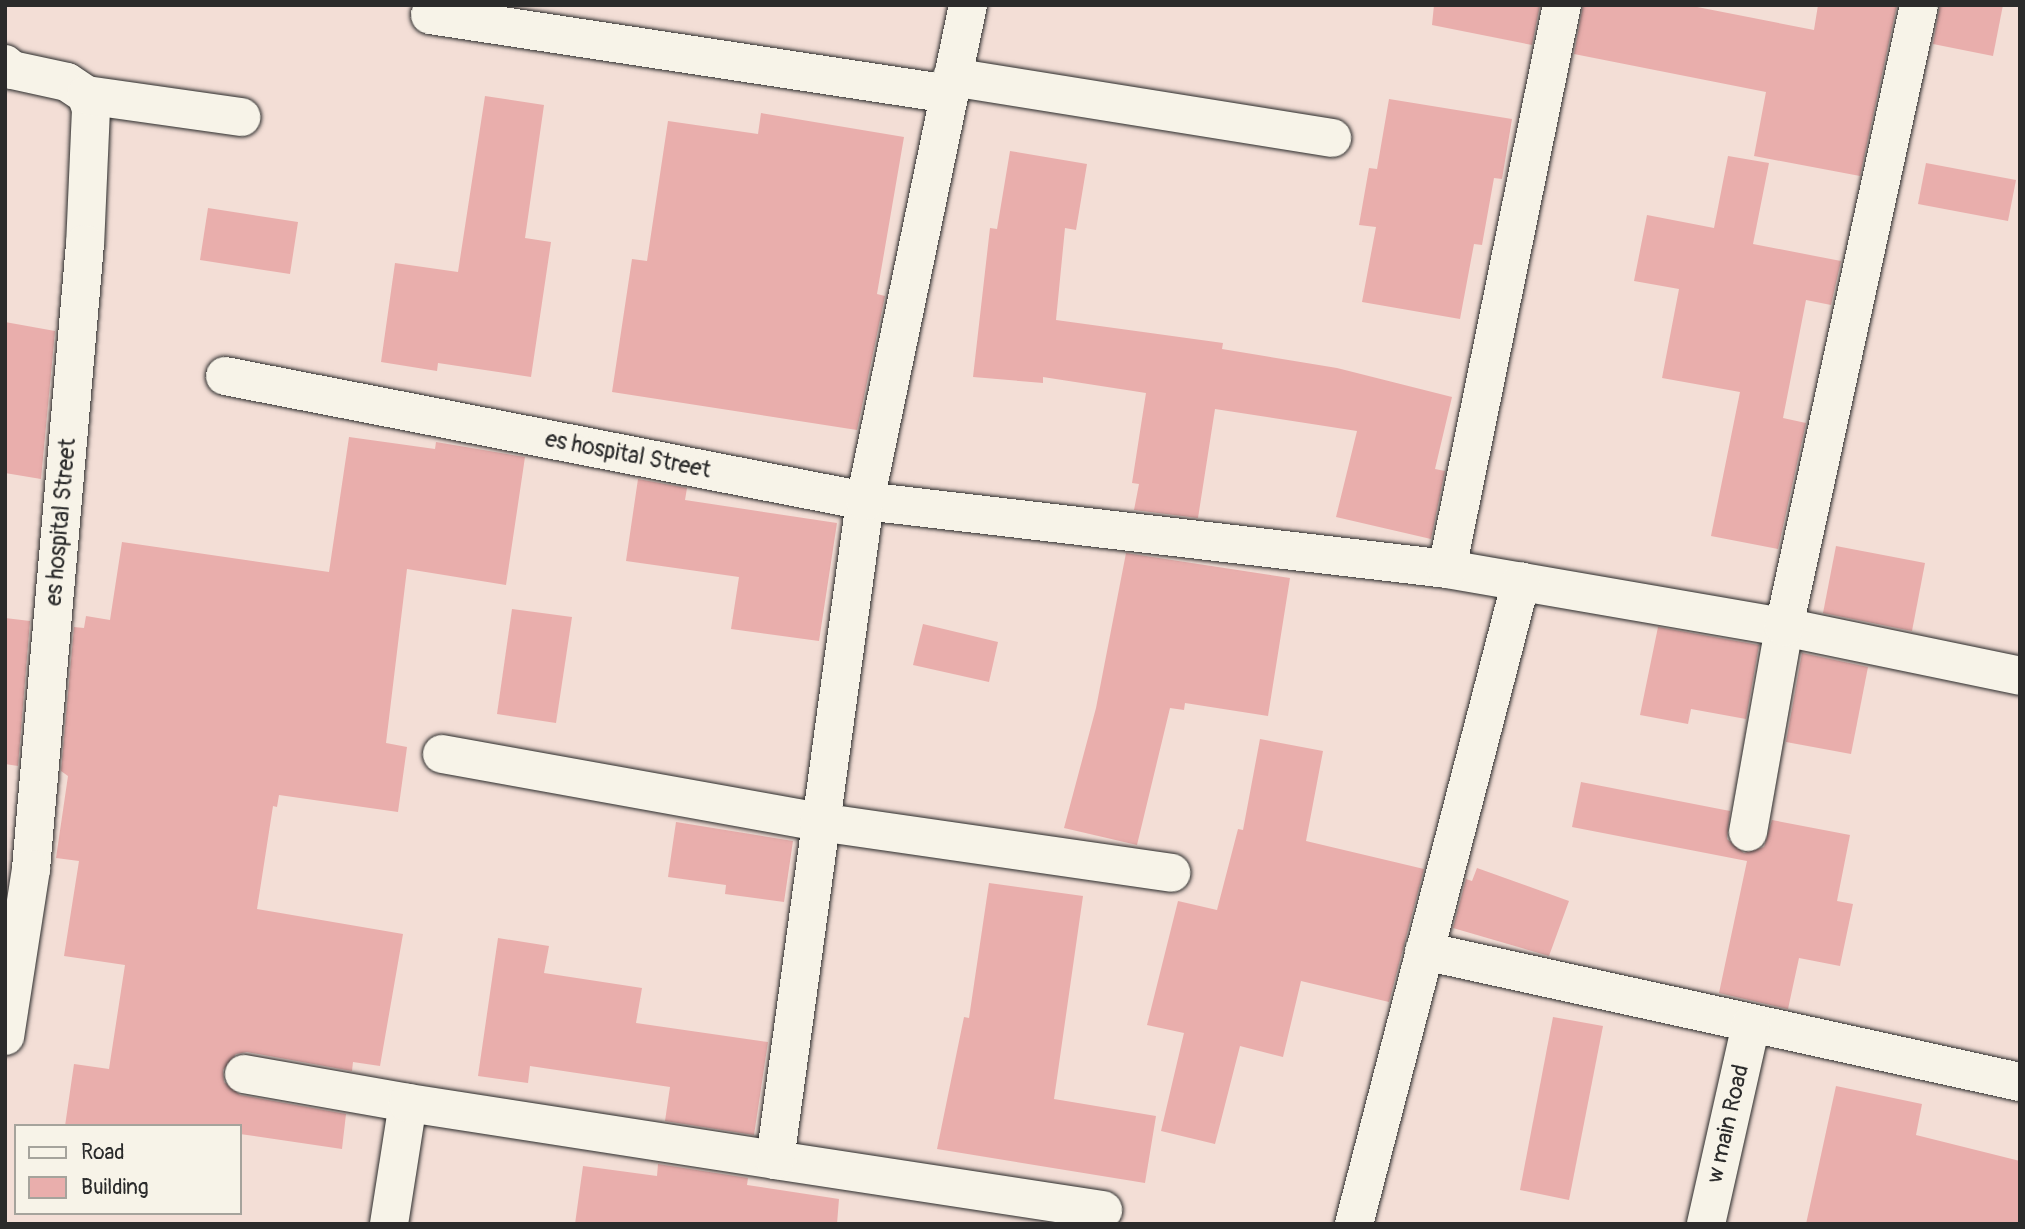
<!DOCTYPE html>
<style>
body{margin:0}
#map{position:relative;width:2025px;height:1229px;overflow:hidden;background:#f3ded6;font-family:Pangolin,sans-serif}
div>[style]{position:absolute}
.building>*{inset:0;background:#e9aeac}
.roads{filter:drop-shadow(0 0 2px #2b2b2b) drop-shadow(0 0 2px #2b2b2b)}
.minor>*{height:38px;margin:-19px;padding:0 19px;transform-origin:19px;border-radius:19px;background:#f7f3e8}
span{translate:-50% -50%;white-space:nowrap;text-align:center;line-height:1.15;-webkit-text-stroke:7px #f7f3e8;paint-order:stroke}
.street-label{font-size:23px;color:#2b2b2b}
.frame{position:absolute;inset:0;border:7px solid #2b2b2b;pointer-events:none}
.legend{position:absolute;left:14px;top:1124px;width:228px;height:91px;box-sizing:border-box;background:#f7f3e8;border:2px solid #a5a39c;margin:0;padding:9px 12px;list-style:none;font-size:21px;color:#2b2b2b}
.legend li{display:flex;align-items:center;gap:14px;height:35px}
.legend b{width:35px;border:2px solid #a5a39c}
</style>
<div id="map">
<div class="building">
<i style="clip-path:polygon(1434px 5px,1540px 5px,1532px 45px,1432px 25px)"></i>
<i style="clip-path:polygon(1583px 5px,1687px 5px,1814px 30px,1818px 5px,1897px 5px,1860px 176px,1754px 156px,1766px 92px,1574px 54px)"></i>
<i style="clip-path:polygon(1940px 5px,2003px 5px,1993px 56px,1933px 44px)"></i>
<i style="clip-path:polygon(485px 96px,544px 105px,525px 238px,551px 242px,531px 377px,438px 363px,437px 371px,381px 362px,395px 263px,458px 272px)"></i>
<i style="clip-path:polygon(1389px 99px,1512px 119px,1502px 179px,1494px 178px,1482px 245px,1474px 244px,1460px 319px,1362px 302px,1376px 227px,1359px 225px,1369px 168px,1377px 169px)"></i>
<i style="clip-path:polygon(761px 113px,904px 137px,877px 294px,885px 296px,857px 430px,612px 392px,632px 259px,647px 261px,668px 121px,758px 134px)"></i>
<i style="clip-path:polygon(1010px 151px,1087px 164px,1076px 230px,1065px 228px,1056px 320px,1223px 343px,1222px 349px,1337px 368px,1452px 397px,1435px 469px,1445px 471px,1431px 539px,1336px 517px,1357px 431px,1215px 409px,1198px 518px,1134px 510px,1139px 484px,1132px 483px,1146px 393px,1043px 377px,1043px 383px,973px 377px,990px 228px,997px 229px)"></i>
<i style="clip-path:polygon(1728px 156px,1769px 163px,1753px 244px,1841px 261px,1831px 305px,1806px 300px,1783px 418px,1806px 423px,1778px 549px,1711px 536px,1740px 392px,1662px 378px,1679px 289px,1634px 281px,1647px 215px,1714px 228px)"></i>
<i style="clip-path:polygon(1926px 163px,2016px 180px,2008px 221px,1918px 204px)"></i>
<i style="clip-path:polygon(208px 208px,298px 222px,290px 274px,200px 260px)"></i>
<i style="clip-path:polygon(5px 322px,55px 331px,41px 479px,5px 473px)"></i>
<i style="clip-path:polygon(349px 437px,435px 449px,436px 442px,525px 457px,506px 585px,407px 569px,386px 743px,407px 747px,398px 812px,279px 795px,277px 807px,273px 806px,257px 909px,403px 934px,380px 1066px,353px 1062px,352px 1071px,247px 1052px,236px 1054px,223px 1070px,224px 1082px,240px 1095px,346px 1114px,342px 1149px,240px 1134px,240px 1126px,65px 1126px,74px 1064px,109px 1069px,125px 965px,64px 956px,79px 861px,56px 858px,68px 776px,61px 771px,74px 627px,84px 628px,86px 616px,110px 620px,122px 542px,329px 572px)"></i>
<i style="clip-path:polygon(638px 479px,687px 488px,685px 500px,837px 523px,819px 641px,731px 629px,739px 577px,626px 561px)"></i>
<i style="clip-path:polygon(1836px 546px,1925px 563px,1912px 631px,1823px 613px)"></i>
<i style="clip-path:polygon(1126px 553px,1290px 578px,1268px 716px,1185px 703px,1184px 710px,1170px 708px,1137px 845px,1064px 828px,1096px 708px)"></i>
<i style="clip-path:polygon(512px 609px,572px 617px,556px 723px,497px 714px)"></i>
<i style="clip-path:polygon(5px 618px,30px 621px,18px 766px,5px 764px)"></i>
<i style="clip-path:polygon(923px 624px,998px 642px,989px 682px,913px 665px)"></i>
<i style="clip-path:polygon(1658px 627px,1759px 645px,1746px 719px,1691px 709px,1688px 724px,1640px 715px)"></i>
<i style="clip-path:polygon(1802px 653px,1868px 667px,1851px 754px,1786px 742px)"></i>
<i style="clip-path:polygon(1260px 739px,1323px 751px,1306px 841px,1424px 869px,1389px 1002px,1301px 981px,1283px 1057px,1240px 1046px,1215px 1144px,1161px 1131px,1184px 1033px,1147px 1025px,1178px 901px,1217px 910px,1238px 829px,1243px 830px)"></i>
<i style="clip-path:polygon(1581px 782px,1730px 811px,1727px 839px,1744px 853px,1764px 847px,1772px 820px,1850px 835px,1837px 901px,1853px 904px,1840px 966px,1799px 958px,1788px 1009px,1719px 993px,1747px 861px,1572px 827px)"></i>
<i style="clip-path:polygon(676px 822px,793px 841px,784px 902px,725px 894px,726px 885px,668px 877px)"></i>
<i style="clip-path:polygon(1477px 868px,1569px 901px,1549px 956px,1453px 928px,1466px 879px,1472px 881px)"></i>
<i style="clip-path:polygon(989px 883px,1083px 896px,1054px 1099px,1156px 1116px,1145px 1183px,937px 1149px,964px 1017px,969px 1018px)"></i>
<i style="clip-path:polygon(498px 938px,549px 946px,544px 973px,642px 988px,636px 1023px,768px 1042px,754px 1135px,665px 1121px,670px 1087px,530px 1066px,528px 1083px,478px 1076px)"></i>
<i style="clip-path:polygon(1553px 1017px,1603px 1026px,1569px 1200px,1520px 1190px)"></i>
<i style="clip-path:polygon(1836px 1086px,1922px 1104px,1916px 1135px,2020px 1161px,2020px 1224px,1806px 1224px)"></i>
<i style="clip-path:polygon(658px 1164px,748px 1178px,747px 1185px,839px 1199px,837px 1224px,575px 1224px,583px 1166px,657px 1176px)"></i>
</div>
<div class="roads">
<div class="minor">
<i style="left:430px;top:15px;width:525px;rotate:8.65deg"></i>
<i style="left:5px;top:64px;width:9px;rotate:41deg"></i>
<i style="left:12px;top:70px;width:56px;rotate:12.3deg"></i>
<i style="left:67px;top:82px;width:23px;rotate:34deg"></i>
<i style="left:86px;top:95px;width:15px;rotate:70deg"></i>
<i style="left:91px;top:109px;width:135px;rotate:92.5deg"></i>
<i style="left:85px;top:244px;width:627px;rotate:94.94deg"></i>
<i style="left:31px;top:869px;width:169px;rotate:98.8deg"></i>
<i style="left:952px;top:77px;width:385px;rotate:9.1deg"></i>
<i style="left:86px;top:95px;width:157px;rotate:8.1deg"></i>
<i style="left:225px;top:376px;width:652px;rotate:11.05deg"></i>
<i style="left:865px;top:501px;width:586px;rotate:6.66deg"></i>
<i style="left:1447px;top:569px;width:342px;rotate:9.8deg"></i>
<i style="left:1784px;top:627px;width:241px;rotate:11.7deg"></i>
<i style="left:1447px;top:569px;width:576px;rotate:-78.48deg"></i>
<i style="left:442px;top:754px;width:383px;rotate:10.2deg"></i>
<i style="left:819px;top:822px;width:356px;rotate:8.2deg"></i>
<i style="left:1748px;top:832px;width:208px;rotate:-80deg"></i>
<i style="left:1784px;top:627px;width:636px;rotate:-77.75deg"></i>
<i style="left:1424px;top:951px;width:610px;rotate:12.4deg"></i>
<i style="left:244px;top:1074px;width:167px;rotate:10deg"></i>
<i style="left:775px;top:1160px;width:332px;rotate:8.7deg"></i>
<i style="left:389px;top:1224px;width:122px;rotate:-81.1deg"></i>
<i style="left:408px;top:1103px;width:371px;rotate:8.8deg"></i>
<i style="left:775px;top:1160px;width:665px;rotate:-82.22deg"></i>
<i style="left:865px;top:501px;width:507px;rotate:-78.27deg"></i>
<i style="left:1354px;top:1224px;width:664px;rotate:-75.44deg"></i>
<i style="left:1706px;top:1224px;width:204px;rotate:-77.3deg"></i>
</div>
</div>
<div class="street-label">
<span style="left:628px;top:455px;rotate:11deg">es hospital Street</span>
<span style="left:61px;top:522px;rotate:-85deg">es hospital Street</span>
<span style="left:1728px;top:1124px;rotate:-77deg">w main Road</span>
</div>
<div class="frame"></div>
<ul class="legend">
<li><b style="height:9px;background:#f7f3e8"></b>Road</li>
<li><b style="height:19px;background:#e9aeac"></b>Building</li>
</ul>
</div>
